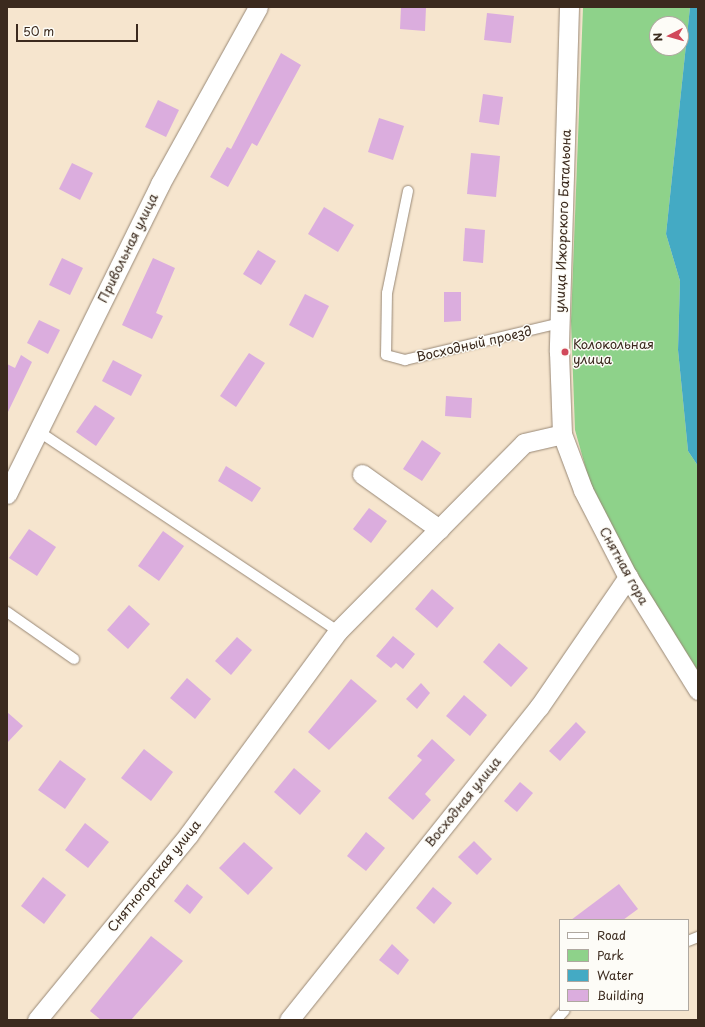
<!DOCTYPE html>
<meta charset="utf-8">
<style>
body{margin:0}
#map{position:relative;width:705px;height:1027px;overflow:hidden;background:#f6e5ce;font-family:"Playpen Sans",sans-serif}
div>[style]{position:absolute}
.green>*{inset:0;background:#8ed28a}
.water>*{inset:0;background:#44aac4}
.building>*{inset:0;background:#dbadde}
.roads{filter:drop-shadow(0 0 1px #988876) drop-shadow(0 0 1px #988876)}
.lane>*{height:10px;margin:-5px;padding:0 5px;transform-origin:5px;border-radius:5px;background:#fff}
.street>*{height:19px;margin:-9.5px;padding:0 9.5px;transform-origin:9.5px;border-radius:9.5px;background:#fff}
.dots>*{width:11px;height:11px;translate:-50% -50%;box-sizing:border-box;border:2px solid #fdfcf7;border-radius:50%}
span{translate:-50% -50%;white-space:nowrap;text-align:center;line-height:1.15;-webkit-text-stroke:3px #fdfcf7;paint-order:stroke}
.street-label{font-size:13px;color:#3b2a1e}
.poi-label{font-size:13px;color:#3b2a1e}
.left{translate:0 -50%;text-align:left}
.frame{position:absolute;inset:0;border:8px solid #3b2a1e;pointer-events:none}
.legend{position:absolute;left:559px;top:919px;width:130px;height:92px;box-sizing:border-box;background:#fdfcf7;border:1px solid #afa8a0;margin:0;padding:5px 7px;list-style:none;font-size:12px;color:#3b2a1e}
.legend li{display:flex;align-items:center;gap:8px;height:20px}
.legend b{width:20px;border:1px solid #afa8a0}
.north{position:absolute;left:649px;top:16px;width:40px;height:40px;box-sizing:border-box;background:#fdfcf7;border:1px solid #afa8a0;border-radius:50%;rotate:264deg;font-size:11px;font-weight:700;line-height:16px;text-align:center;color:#3b2a1e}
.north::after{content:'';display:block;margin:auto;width:14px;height:18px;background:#d1495b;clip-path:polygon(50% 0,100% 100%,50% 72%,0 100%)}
.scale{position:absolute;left:16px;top:24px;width:122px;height:18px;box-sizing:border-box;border:2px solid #3b2a1e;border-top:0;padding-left:5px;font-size:12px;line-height:14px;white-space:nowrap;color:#3b2a1e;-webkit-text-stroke:3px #fdfcf7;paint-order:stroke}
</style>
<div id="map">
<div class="green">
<i style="clip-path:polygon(evenodd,583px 7px,690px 7px,666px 234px,680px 281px,678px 350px,688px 451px,698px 466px,698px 671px,635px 571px,591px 487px,575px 430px,571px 321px,583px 7px,657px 24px,681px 24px,681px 48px,657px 48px,657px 24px)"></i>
</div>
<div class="water">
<i style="clip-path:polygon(690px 7px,698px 7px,698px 466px,688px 451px,678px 350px,680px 281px,666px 234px)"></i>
</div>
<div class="building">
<i style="clip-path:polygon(401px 7px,426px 7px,425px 31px,400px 29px)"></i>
<i style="clip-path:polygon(487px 13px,514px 16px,511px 43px,484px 40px)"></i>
<i style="clip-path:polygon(281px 53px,301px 65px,257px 146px,252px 143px,228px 187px,210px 177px,227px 147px,231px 149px)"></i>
<i style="clip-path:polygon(483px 94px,503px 97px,499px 125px,479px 122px)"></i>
<i style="clip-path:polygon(158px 100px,179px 110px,166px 137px,145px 127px)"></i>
<i style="clip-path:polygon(379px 118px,404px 126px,393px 160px,368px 152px)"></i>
<i style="clip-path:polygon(471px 153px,500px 156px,496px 197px,467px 194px)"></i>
<i style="clip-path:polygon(72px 163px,93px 173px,80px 200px,59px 189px)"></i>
<i style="clip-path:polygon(324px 207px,354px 225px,338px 252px,308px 234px)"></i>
<i style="clip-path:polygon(465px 228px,485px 230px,483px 263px,463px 261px)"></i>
<i style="clip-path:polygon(258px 250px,276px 261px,261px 285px,243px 274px)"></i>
<i style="clip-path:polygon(62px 258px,83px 268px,70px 295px,49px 285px)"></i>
<i style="clip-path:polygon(153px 258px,175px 268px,156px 313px,163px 316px,152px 339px,122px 325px)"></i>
<i style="clip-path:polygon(444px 292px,461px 292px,461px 321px,444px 322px)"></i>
<i style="clip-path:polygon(305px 294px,329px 306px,313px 338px,289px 325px)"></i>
<i style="clip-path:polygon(39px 320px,60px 330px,48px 354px,27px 343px)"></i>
<i style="clip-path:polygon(249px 353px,265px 363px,236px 407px,220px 396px)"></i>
<i style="clip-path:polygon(21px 355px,32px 362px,7px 414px,7px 364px,15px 368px)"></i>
<i style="clip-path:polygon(113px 360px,142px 375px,131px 396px,102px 381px)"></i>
<i style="clip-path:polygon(446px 396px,472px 398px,471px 418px,445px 416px)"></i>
<i style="clip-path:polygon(95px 405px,115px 418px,96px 446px,76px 432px)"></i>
<i style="clip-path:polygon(422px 440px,441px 453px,422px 481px,403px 469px)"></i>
<i style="clip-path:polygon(226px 466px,261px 488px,252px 502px,218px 481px)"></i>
<i style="clip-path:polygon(369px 508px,387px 521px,371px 543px,353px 529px)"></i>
<i style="clip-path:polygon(29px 529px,56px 547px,37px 576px,9px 558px)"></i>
<i style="clip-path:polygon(163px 531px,184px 546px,159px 581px,138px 566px)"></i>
<i style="clip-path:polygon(432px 589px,454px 608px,437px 628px,415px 609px)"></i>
<i style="clip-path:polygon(129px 605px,150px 624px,128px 649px,107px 630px)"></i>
<i style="clip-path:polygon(393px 636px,415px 654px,403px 669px,396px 663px,391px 668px,376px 656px)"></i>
<i style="clip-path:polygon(237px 637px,252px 650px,231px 675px,215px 661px)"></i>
<i style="clip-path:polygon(499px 643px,528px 668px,511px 687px,483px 662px)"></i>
<i style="clip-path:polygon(187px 678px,211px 699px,195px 719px,170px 698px)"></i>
<i style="clip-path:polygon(351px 679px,377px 701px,329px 750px,308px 732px)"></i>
<i style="clip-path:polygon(421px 683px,430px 693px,417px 709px,406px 699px)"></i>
<i style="clip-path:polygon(464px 695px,487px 715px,470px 736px,446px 716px)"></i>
<i style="clip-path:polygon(7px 712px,23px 726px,7px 743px)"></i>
<i style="clip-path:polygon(576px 722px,586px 732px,560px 761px,549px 751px)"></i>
<i style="clip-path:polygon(432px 739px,455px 760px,425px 794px,431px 800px,413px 820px,388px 798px,422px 760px,417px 756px)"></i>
<i style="clip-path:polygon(144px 749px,173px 772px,151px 801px,121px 778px)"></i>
<i style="clip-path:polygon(60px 760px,86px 779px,65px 809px,38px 790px)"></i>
<i style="clip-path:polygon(294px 768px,321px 791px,300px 815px,274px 792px)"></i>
<i style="clip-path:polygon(520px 782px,533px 793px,517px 812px,504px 801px)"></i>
<i style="clip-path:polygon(85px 823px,109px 842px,88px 868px,65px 850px)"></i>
<i style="clip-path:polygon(366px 832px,385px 848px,366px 871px,347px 856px)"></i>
<i style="clip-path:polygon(474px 841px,492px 859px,477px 875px,458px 857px)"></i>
<i style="clip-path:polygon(244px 842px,273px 868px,248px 895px,219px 868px)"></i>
<i style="clip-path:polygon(43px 877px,66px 895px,44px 924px,21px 906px)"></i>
<i style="clip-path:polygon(187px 884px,203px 897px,190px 914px,174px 901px)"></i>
<i style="clip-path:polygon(619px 884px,638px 909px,623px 920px,571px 920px)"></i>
<i style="clip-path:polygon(433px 887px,452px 903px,434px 924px,416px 908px)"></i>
<i style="clip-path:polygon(151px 936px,183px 961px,131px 1020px,101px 1020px,90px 1011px)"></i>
<i style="clip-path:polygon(392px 944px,409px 960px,398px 975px,379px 960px)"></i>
</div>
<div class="roads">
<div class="lane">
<i style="left:408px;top:191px;width:104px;rotate:101.6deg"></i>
<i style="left:387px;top:293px;width:62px;rotate:90.9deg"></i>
<i style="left:386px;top:355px;width:20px;rotate:15deg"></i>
<i style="left:405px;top:360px;width:159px;rotate:-13.4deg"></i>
<i style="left:38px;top:431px;width:361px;rotate:33.7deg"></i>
<i style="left:7px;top:612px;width:82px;rotate:35deg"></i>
<i style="left:688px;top:941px;width:11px;rotate:-22deg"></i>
<i style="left:556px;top:1020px;width:13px;rotate:-48deg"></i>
</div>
<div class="street">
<i style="left:569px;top:7px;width:345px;rotate:91.7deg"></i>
<i style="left:559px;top:352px;width:82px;rotate:87.9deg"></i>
<i style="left:562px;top:434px;width:60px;rotate:69.4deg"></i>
<i style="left:583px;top:490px;width:98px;rotate:62.7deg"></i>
<i style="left:628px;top:577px;width:133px;rotate:58.2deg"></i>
<i style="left:362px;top:474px;width:95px;rotate:35.5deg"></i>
<i style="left:7px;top:494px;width:346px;rotate:-63.7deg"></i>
<i style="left:160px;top:184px;width:202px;rotate:-61deg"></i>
<i style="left:37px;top:1020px;width:240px;rotate:-50.7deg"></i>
<i style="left:189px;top:834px;width:252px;rotate:-53.7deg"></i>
<i style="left:338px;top:631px;width:264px;rotate:-45.3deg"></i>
<i style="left:524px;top:443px;width:39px;rotate:-13deg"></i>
<i style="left:289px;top:1020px;width:401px;rotate:-51.4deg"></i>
<i style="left:539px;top:707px;width:158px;rotate:-55.6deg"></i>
</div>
</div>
<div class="dots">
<i style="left:565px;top:352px;background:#d1495b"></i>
</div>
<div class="street-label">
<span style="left:563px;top:221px;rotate:-88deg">улица Ижорского Батальона</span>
<span style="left:128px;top:248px;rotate:-64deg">Привольная улица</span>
<span style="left:474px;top:344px;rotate:-13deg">Восходный проезд</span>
<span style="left:624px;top:566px;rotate:61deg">Снятная гора</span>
<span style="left:463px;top:802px;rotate:-51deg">Восходная улица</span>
<span style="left:154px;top:876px;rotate:-51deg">Снятногорская улица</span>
</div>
<div class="poi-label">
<span class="left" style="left:573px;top:352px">Колокольная<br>улица</span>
</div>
<div class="frame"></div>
<ul class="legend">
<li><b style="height:5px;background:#fff"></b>Road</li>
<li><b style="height:11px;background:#8ed28a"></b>Park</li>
<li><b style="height:11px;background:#44aac4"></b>Water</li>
<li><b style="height:11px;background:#dbadde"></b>Building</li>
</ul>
<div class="north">N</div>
<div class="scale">50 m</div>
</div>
